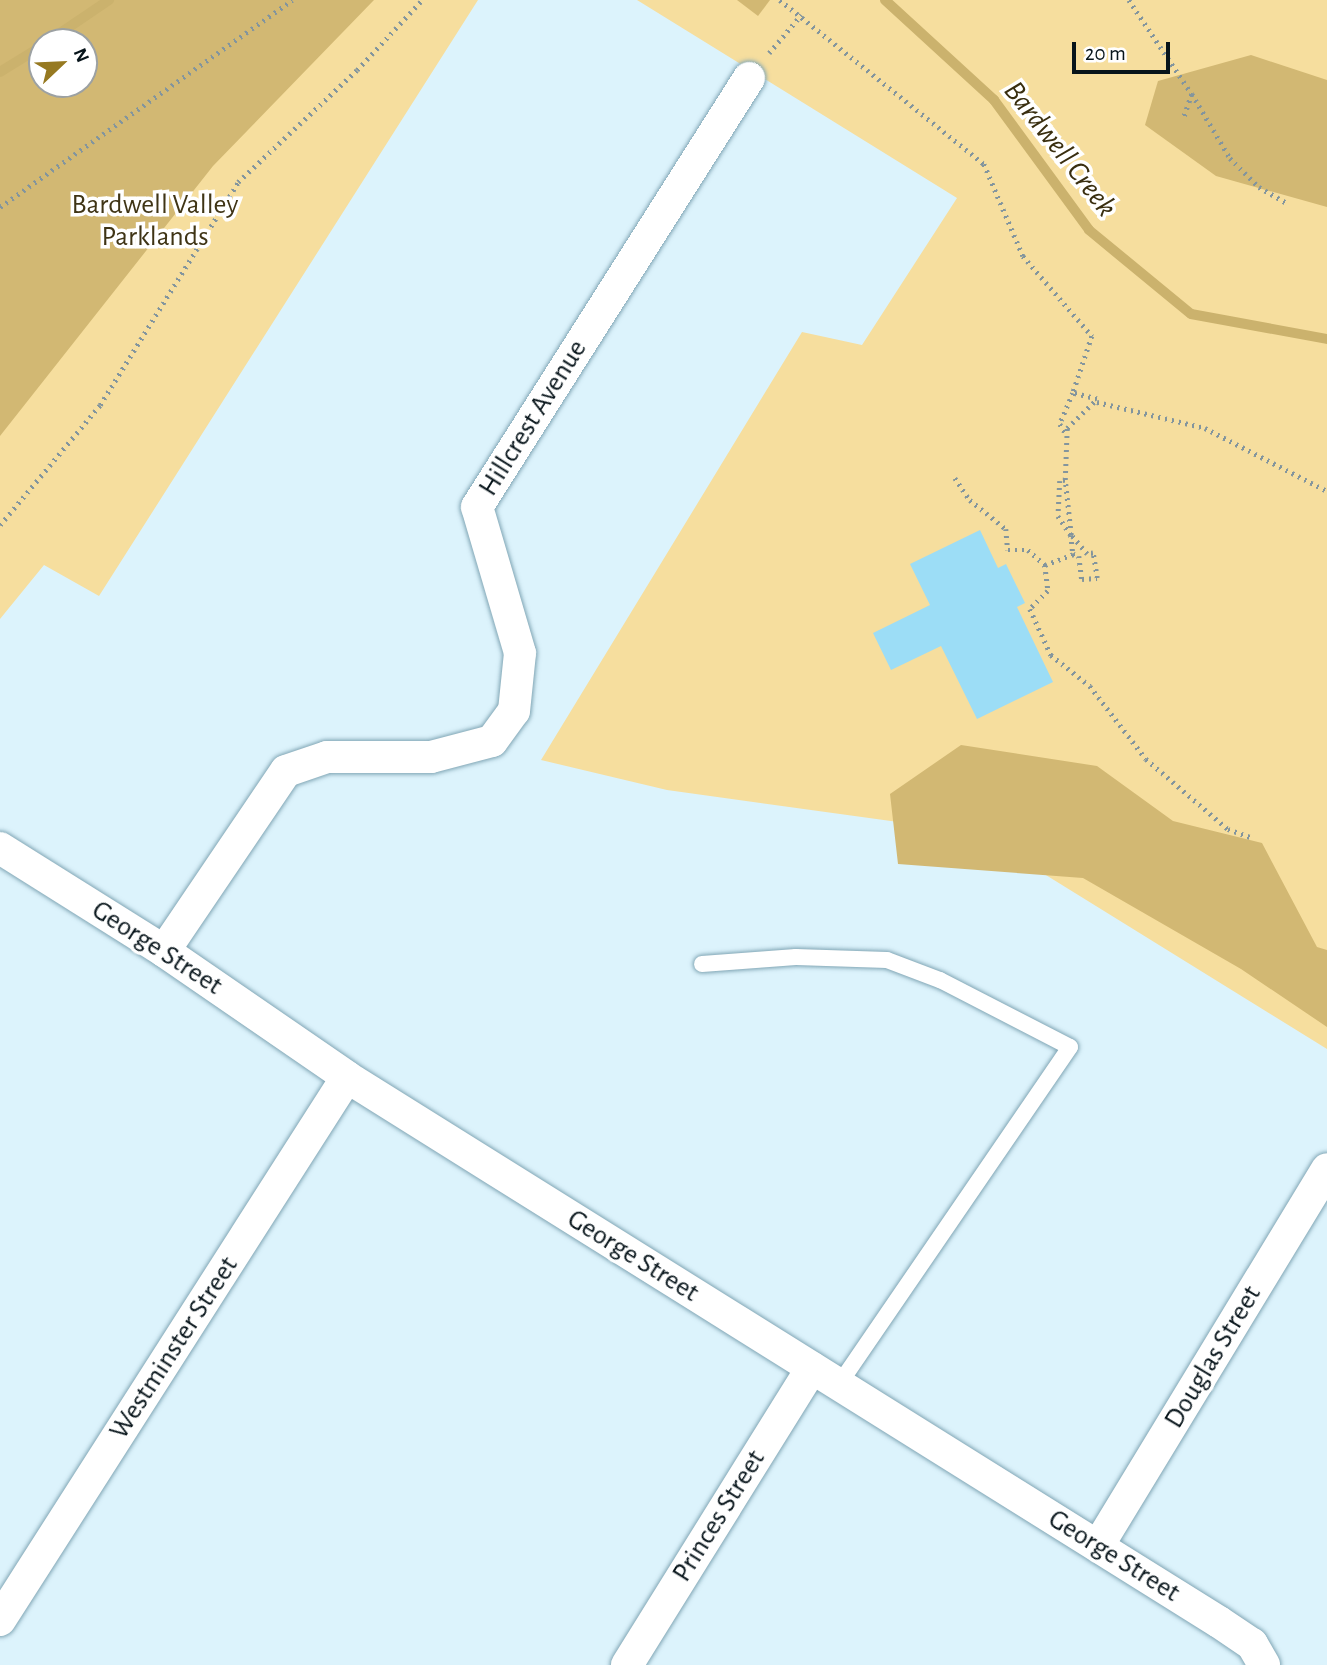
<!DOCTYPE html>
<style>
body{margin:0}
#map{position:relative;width:1327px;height:1665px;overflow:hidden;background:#dcf3fc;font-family:"Alegreya Sans",sans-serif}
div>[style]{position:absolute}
.green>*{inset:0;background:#f6de9e}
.forest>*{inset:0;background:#d2b873}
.stream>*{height:10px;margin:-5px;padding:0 5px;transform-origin:5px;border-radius:5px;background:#cbb26d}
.building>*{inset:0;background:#9cddf6}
.path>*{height:4.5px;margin-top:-2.25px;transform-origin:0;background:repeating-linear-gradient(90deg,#83959d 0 2px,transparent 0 7px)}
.roads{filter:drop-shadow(0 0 2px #81a6b5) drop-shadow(0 0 2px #81a6b5)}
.lane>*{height:16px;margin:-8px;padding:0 8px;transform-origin:8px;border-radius:8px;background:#fff}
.street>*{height:32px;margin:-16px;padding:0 16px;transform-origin:16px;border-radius:16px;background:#fff}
span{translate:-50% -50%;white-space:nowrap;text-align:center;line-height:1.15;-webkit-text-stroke:7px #fff;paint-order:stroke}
.park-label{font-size:28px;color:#3f3415}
.street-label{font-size:28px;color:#07141a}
.water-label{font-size:30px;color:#392e0f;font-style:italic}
.north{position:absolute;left:28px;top:28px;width:70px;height:70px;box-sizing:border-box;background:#fff;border:2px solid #9ca1a3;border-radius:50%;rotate:67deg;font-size:19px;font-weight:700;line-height:28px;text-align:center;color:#07141a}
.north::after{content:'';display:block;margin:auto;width:24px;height:32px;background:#967921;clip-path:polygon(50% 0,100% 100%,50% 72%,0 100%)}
.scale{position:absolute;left:1072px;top:42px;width:98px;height:32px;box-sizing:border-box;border:4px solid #07141a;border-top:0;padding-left:9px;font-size:21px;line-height:24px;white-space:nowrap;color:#07141a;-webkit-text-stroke:5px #fff;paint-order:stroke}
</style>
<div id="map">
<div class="green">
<i style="clip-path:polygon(evenodd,0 0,478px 0,99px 596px,44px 565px,0 619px,0 0,42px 42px,84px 42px,84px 84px,42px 84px,42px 42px)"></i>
<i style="clip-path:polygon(637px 0,1327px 0,1327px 1049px,978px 833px,667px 790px,541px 760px,802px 332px,862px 345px,957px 198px)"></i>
</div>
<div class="forest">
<i style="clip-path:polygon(evenodd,0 0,374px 0,213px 166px,0 436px,0 0,42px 42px,84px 42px,84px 84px,42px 84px,42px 42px)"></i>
<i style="clip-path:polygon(737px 0,770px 0,758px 16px)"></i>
<i style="clip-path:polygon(1251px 55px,1327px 80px,1327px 207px,1216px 176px,1145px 125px,1158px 81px)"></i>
<i style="clip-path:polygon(961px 745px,1097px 766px,1173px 821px,1262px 843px,1317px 947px,1327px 950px,1327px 1027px,1241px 969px,1083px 878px,898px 864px,890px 794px)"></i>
</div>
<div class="stream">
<i style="left:885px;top:0;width:148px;rotate:42.5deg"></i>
<i style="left:994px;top:100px;width:161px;rotate:53.8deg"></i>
<i style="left:1089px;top:230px;width:132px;rotate:39.5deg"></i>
<i style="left:1191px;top:314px;width:138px;rotate:10.4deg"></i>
<i style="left:47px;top:42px;width:75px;rotate:-34.1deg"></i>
<i style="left:0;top:72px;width:49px;rotate:-31.8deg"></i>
</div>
<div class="building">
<i style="clip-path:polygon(980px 530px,998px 568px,1006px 564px,1025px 603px,1017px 607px,1053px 682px,977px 719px,941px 646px,891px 670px,873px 633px,930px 605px,910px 564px)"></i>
</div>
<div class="path">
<i style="left:780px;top:0;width:262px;rotate:38.8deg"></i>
<i style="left:984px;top:164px;width:100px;rotate:67deg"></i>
<i style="left:1023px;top:256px;width:106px;rotate:49.2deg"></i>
<i style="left:1092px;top:336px;width:60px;rotate:108.4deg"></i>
<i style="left:1129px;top:0;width:113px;rotate:56.2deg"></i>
<i style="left:1192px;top:94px;width:24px;rotate:109deg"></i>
<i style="left:769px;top:53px;width:50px;rotate:-49.9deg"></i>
<i style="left:1192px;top:94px;width:74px;rotate:59.3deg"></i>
<i style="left:1230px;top:158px;width:41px;rotate:45deg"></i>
<i style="left:1259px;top:187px;width:32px;rotate:30deg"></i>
<i style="left:0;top:207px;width:358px;rotate:-35.3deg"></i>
<i style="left:1097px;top:402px;width:111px;rotate:13.5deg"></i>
<i style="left:1205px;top:428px;width:137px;rotate:27.3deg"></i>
<i style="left:955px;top:478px;width:27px;rotate:56deg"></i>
<i style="left:970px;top:500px;width:46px;rotate:38.9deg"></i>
<i style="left:1006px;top:529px;width:21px;rotate:85deg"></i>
<i style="left:1008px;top:550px;width:20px"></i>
<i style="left:1028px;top:550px;width:23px;rotate:41deg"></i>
<i style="left:1045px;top:565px;width:26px;rotate:83deg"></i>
<i style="left:1048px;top:591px;width:25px;rotate:135deg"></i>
<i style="left:1030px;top:609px;width:51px;rotate:65.5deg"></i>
<i style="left:1051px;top:655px;width:50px;rotate:38.5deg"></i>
<i style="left:1090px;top:686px;width:92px;rotate:52.5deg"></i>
<i style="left:1146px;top:759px;width:108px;rotate:40.5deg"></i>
<i style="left:1228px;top:829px;width:27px;rotate:20deg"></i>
<i style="left:1065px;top:480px;width:52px;rotate:-87.8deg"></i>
<i style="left:1067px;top:428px;width:42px;rotate:-44deg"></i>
<i style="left:1097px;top:399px;width:25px;rotate:-166deg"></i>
<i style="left:1073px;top:393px;width:34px;rotate:113deg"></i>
<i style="left:1060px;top:424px;width:12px;rotate:59deg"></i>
<i style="left:0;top:525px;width:156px;rotate:-50.2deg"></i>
<i style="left:100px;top:405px;width:262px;rotate:-58.2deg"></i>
<i style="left:238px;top:182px;width:163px;rotate:-43.3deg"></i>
<i style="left:357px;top:70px;width:96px;rotate:-47.1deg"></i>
<i style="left:1045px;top:565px;width:30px;rotate:-21deg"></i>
<i style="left:1073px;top:554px;width:6px;rotate:18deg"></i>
<i style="left:1079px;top:556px;width:23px;rotate:83deg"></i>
<i style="left:1082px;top:579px;width:15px;rotate:-4deg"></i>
<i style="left:1097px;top:578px;width:25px;rotate:-99deg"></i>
<i style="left:1093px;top:553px;width:6px;rotate:171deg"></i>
<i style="left:1087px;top:554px;width:25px;rotate:-130deg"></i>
<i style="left:1071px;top:535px;width:55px;rotate:-96.2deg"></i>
<i style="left:1065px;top:480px;width:5px;rotate:169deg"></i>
<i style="left:1060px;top:481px;width:35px;rotate:93deg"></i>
<i style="left:1058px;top:516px;width:23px;rotate:56deg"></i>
<i style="left:1071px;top:535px;width:19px;rotate:84deg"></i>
</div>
<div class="roads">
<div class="lane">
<i style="left:702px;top:964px;width:94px;rotate:-4.3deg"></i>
<i style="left:796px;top:957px;width:91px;rotate:1.9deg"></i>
<i style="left:887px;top:960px;width:57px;rotate:20.7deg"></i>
<i style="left:940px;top:980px;width:146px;rotate:27.3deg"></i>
<i style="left:1070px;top:1047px;width:409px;rotate:124.4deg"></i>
</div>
<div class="street">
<i style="left:0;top:848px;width:194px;rotate:32.1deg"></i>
<i style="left:164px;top:951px;width:222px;rotate:34.5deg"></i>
<i style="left:347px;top:1077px;width:1028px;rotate:32.01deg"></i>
<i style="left:1219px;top:1622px;width:40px;rotate:34deg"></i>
<i style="left:1252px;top:1644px;width:24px;rotate:60deg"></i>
<i style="left:164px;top:951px;width:217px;rotate:-55.9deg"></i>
<i style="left:286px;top:771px;width:43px;rotate:-18.9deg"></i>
<i style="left:327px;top:757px;width:104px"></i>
<i style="left:431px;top:757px;width:63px;rotate:-14.7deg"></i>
<i style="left:492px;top:741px;width:37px;rotate:-54deg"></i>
<i style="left:514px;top:711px;width:58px;rotate:-84.1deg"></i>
<i style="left:520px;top:653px;width:152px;rotate:-106.4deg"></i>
<i style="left:477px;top:507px;width:508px;rotate:-57.62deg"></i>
<i style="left:1098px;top:1546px;width:441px;rotate:-58.7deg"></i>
<i style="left:0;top:1620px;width:644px;rotate:-57.42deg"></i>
<i style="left:627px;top:1665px;width:350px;rotate:-58.1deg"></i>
</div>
</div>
<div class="park-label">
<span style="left:155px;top:221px">Bardwell Valley<br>Parklands</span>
</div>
<div class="street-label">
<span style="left:533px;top:418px;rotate:-58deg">Hillcrest Avenue</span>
<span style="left:157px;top:948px;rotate:33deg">George Street</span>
<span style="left:633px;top:1256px;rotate:32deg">George Street</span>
<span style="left:174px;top:1348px;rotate:-57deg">Westminster Street</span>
<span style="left:1213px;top:1357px;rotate:-59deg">Douglas Street</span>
<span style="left:719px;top:1516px;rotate:-58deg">Princes Street</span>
<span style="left:1114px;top:1556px;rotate:32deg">George Street</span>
</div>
<div class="water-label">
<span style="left:1060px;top:149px;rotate:52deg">Bardwell Creek</span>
</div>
<div class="north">N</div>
<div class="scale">20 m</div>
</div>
